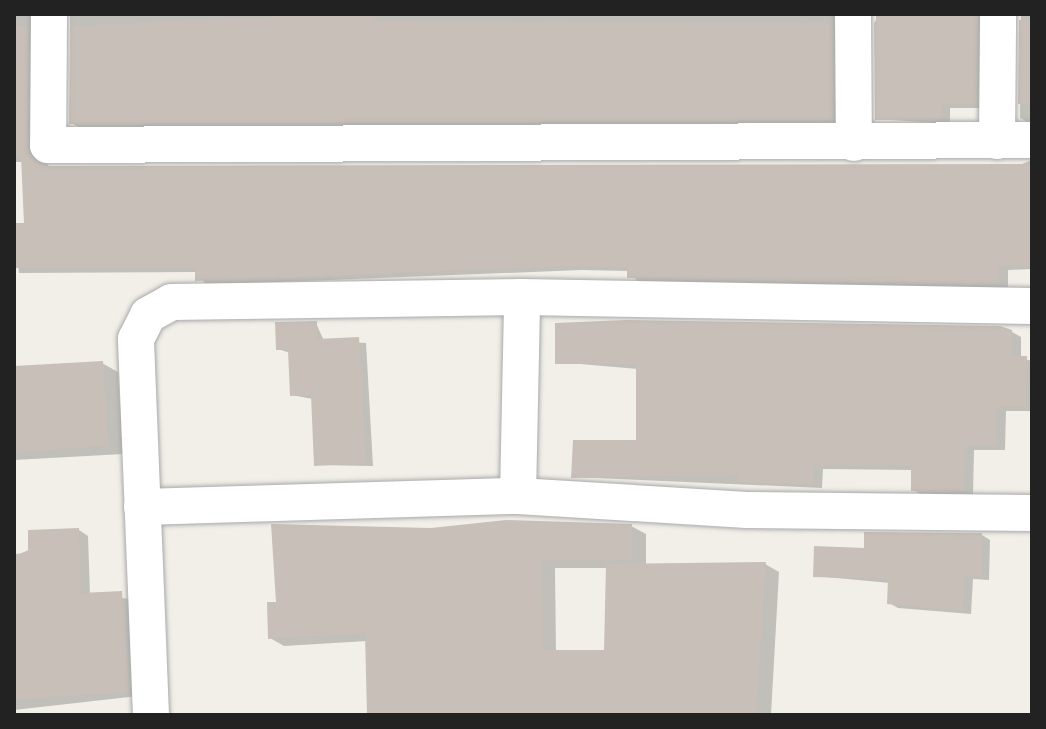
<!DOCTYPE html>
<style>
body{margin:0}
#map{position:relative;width:1046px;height:729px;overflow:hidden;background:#f2efe9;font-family:Roboto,sans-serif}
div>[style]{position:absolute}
.shadow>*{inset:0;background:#0003}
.building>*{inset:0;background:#c7bfb8}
.roads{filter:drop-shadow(0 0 2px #a9a9a9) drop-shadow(0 0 2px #a9a9a9)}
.street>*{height:36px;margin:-18px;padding:0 18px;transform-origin:18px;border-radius:18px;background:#fff}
span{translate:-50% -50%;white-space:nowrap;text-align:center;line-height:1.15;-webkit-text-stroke:6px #fff;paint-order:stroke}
.frame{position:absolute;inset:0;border:16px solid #222;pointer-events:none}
</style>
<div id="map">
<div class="shadow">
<i style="clip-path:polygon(14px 14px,42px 14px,36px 152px,51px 168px,1017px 166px,1032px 160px,1032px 269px,1008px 270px,1008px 289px,638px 282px,629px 271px,581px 270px,206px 285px,197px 272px,19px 273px,14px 225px,26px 225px,24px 162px,14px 162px)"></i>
<i style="clip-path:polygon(70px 14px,844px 14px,842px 124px,81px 128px,71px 123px)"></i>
<i style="clip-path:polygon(876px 14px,988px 14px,985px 108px,950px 108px,950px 124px,877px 119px)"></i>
<i style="clip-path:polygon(1021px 14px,1032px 14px,1032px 124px,1020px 118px)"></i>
<i style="clip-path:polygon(316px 323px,324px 341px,366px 343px,373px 466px,316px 465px,313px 399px,291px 395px,290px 353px,278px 349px)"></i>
<i style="clip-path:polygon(1012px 332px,1021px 337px,1021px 358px,1032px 361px,1032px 411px,1006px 411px,1005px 450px,974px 450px,973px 496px,922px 495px,913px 490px,913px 470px,823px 469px,822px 488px,573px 477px,638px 442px,638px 369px,557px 362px)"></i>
<i style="clip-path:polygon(102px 363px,118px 372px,123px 454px,14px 460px,14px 368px)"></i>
<i style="clip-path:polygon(evenodd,631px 526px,646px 534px,646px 566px,765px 564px,779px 572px,771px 715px,369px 715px,367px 641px,284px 646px,270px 638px,278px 604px,431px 530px,631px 526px,555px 568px,608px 568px,605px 652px,556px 652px,555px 568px)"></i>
<i style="clip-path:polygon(79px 530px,88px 536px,90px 595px,131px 599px,138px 696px,14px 710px,14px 556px)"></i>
<i style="clip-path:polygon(982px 535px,990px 540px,989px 580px,973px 579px,971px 614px,898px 608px,889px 603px,890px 583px,815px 576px,866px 550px)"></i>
</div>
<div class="building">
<i style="clip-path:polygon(328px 14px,375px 14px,375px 22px,832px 23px,833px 120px,69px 124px,70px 26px)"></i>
<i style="clip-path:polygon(880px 14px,977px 14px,976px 104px,941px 104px,941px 119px,875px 120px,874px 23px)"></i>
<i style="clip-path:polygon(1019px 20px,1032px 20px,1032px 104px,1018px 104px)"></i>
<i style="clip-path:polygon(14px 26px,28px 26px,27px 146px,47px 166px,1032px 164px,1032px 266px,999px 265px,999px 284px,627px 278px,627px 267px,570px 266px,195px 281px,195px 268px,14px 268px,14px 223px,24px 223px,21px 157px,14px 157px)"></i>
<i style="clip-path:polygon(626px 320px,1000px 326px,1012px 330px,1012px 356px,1027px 356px,1026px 407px,996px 407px,996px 446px,965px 446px,964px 491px,911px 491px,911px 466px,814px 465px,813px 484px,738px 482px,738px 475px,571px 478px,573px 440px,636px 440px,636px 364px,555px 364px,555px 323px)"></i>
<i style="clip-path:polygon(317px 321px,317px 339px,359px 337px,366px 463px,314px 466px,311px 395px,290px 396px,288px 350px,276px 350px,275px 322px)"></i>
<i style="clip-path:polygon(103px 361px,108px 446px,14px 452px,14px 366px)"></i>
<i style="clip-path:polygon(506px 520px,632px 524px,632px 560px,542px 561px,543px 650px,604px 650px,606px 564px,766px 562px,756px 715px,367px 715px,365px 633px,268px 639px,267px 602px,276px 602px,271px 524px,431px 528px)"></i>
<i style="clip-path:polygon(79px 528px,81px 593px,122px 591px,129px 692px,14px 699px,14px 554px,28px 553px,28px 530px)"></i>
<i style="clip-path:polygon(864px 532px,982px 533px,981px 576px,964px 576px,963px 611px,887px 604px,888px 579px,813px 577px,814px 546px,864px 548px)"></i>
</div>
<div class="roads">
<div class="street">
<i style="left:49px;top:14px;width:131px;rotate:90.4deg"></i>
<i style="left:48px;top:145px;width:984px;rotate:-0.29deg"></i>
<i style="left:853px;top:14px;width:129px;rotate:89.6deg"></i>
<i style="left:997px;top:141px;width:127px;rotate:-89.5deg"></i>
<i style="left:518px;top:496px;width:199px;rotate:-88.8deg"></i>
<i style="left:142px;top:507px;width:376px;rotate:-1.7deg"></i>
<i style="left:518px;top:496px;width:229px;rotate:3.5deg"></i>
<i style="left:747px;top:510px;width:285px;rotate:0.6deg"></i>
<i style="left:151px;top:715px;width:376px;rotate:-92.3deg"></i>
<i style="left:136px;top:339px;width:27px;rotate:-63deg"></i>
<i style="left:148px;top:315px;width:26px;rotate:-29deg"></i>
<i style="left:171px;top:302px;width:351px;rotate:-0.8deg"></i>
<i style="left:522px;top:297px;width:510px;rotate:1.01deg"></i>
</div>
</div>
<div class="frame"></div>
</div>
